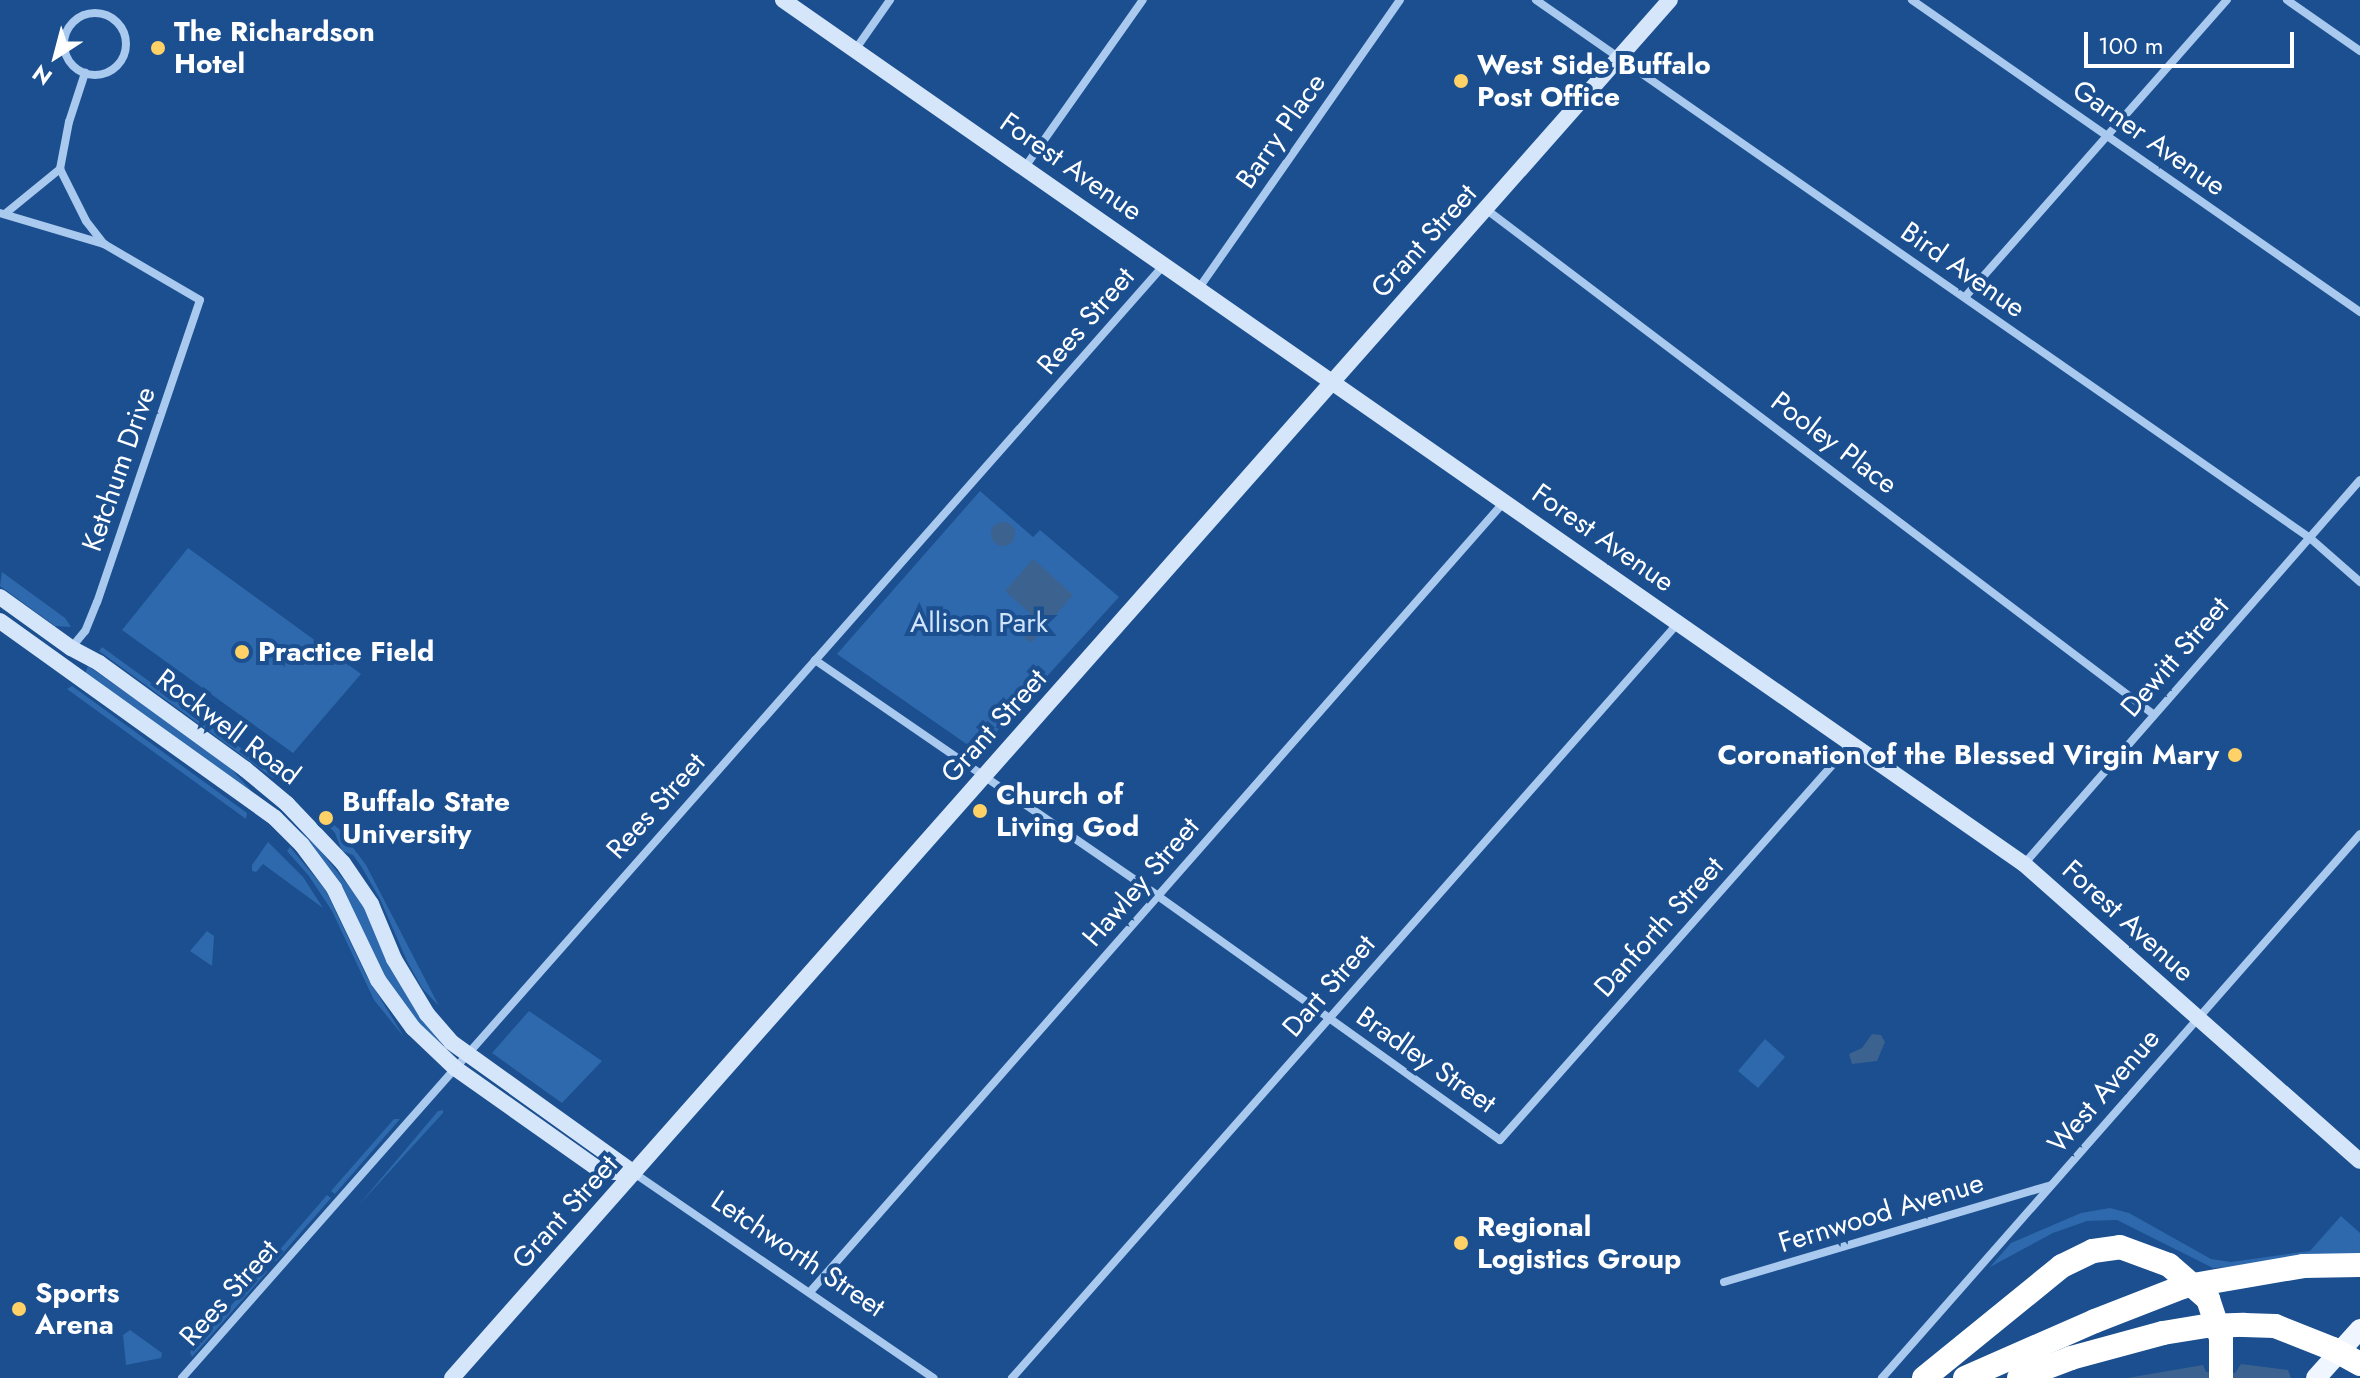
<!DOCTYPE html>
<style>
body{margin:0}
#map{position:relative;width:2360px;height:1378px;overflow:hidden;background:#1b4f8f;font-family:Jost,sans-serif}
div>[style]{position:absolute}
.green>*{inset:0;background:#2e69ad}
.water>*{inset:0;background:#3c6290}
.round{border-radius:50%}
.street>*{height:8px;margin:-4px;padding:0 4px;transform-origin:4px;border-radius:4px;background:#a9c9ee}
.street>.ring{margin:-4px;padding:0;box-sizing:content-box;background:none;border:8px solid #a9c9ee;border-radius:50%}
.secondary>*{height:16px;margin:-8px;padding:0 8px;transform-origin:8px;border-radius:8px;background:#d6e6fa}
.primary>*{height:20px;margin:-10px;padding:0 10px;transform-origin:10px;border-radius:10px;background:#f0f6ff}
.highway>*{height:24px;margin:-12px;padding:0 12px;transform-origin:12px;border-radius:12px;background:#fff}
.highway-bridge>*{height:24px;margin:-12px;padding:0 12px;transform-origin:12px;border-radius:12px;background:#fff}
.dots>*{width:22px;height:22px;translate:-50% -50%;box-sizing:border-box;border:4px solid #1b4f8f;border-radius:50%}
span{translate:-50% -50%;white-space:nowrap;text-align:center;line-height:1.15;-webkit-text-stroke:8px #1b4f8f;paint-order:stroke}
.poi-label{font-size:28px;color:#fff;font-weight:700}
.left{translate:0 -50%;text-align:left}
.right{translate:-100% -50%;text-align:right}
.street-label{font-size:28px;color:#fff}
.park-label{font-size:28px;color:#cfe3fa}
.north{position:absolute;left:16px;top:16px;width:80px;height:80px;-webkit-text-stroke:6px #1b4f8f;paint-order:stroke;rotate:216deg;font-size:22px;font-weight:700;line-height:32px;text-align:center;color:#fff}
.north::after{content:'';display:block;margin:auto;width:28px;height:36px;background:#fff;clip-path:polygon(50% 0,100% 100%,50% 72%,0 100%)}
.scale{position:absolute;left:2084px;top:32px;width:210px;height:36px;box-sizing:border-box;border:4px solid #fff;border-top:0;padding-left:10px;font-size:24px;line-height:28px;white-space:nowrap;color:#fff;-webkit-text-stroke:6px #1b4f8f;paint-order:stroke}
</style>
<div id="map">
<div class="green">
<i style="clip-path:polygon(980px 491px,1033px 537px,1040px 530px,1119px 597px,978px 752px,837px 654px)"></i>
<i style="clip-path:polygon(188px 548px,361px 674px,293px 753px,122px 630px)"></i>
<i style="clip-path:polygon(2px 572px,65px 618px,71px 627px,55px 626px,0 586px)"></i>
<i style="clip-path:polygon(102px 647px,278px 775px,273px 778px,99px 651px)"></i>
<i style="clip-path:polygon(88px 666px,224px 761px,259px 799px,85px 674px)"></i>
<i style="clip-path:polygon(72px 686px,247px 813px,246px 819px,67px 689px)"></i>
<i style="clip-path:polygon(320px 814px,339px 829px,366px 865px,439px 1006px,422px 988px,407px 961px,380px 899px,361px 866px,353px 855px,342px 851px,335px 833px,325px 822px,315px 820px)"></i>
<i style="clip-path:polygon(301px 832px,315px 844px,360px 900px,445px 1049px,411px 1015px,387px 981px,342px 886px)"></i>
<i style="clip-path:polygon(268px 842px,303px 877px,323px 908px,263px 864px,256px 872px,252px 871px,252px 865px)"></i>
<i style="clip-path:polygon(290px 847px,325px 889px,366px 975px,404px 1037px,374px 1000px,332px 911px,309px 876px,287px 851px)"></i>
<i style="clip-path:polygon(207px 931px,214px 936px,212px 966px,190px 951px)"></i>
<i style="clip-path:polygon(529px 1011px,602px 1061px,562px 1103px,492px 1053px)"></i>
<i style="clip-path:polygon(1765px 1039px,1785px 1057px,1758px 1088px,1738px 1071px)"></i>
<i style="clip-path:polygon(443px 1110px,443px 1113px,358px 1206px,438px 1111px)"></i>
<i style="clip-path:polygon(394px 1119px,400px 1119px,335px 1194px,331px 1191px)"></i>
<i style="clip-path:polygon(327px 1195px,331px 1198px,276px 1261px,270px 1261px)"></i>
<i style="clip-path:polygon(2110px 1208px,2129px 1213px,2211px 1259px,2231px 1262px,2310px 1251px,2341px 1216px,2360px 1233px,2360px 1257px,2213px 1268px,2117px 1220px,2087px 1221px,2053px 1233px,1990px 1267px,2011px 1243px,2081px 1213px)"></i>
<i style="clip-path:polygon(265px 1267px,267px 1272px,192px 1357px,190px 1352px)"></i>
<i style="clip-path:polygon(130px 1330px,162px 1353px,161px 1358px,126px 1365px,123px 1335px)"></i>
</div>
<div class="water">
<i class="round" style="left:991px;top:522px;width:24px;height:24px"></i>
<i style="clip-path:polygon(1033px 559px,1073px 595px,1031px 643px,1015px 630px,1030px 613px,1005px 591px)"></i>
<i style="clip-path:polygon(1872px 1034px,1881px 1035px,1885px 1042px,1877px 1061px,1852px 1064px,1849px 1054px,1862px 1048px)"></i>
<i style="clip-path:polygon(2241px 1364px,2288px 1370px,2291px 1378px,2127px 1378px,2203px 1365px,2206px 1372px,2235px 1373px)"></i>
</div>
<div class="street">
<i style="left:1536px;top:0;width:943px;rotate:34.8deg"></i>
<i style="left:2310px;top:538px;width:67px;rotate:41.3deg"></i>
<i style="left:1912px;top:0;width:546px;rotate:34.85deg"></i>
<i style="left:2287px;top:0;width:89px;rotate:34.9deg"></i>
<i class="ring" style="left:64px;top:13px;width:54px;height:54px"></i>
<i style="left:855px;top:50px;width:61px;rotate:-55deg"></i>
<i style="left:1025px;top:167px;width:204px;rotate:-54.8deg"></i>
<i style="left:60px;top:169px;width:58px;rotate:63.4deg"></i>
<i style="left:86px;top:221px;width:29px;rotate:52deg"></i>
<i style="left:1487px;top:210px;width:835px;rotate:37.12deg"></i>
<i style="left:0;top:213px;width:109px;rotate:16.6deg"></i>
<i style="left:104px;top:244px;width:111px;rotate:30.3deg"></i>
<i style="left:200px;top:300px;width:319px;rotate:108.8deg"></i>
<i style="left:97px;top:602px;width:31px;rotate:112deg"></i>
<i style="left:85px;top:631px;width:22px;rotate:129deg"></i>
<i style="left:6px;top:213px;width:70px;rotate:-39.2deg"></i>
<i style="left:60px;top:169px;width:48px;rotate:-79.2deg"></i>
<i style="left:69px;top:122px;width:52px;rotate:-71.9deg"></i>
<i style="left:1199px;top:288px;width:351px;rotate:-55.1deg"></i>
<i style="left:1965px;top:297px;width:396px;rotate:-48.6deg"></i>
<i style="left:815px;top:660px;width:416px;rotate:34.5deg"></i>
<i style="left:1158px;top:896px;width:420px;rotate:35.5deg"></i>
<i style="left:1500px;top:1140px;width:529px;rotate:-48.45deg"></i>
<i style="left:2024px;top:864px;width:510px;rotate:-48.81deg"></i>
<i style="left:634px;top:1173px;width:363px;rotate:34.4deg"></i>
<i style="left:1724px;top:1282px;width:339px;rotate:-16.5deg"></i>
<i style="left:810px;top:1292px;width:1052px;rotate:-48.7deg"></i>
<i style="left:182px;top:1378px;width:1484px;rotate:-48.58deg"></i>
<i style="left:1012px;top:1378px;width:1007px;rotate:-48.58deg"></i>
<i style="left:1882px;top:1378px;width:724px;rotate:-48.69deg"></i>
</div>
<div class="secondary">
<i style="left:783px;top:0;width:1512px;rotate:34.85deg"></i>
<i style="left:2024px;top:864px;width:448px;rotate:41.5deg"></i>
<i style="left:0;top:597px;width:87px;rotate:35.7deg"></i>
<i style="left:71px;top:648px;width:32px;rotate:28deg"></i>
<i style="left:99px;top:663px;width:180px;rotate:36deg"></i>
<i style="left:245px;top:769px;width:55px;rotate:39.8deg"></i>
<i style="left:287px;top:804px;width:81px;rotate:46.5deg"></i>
<i style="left:343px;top:863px;width:50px;rotate:55.7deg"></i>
<i style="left:371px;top:904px;width:60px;rotate:67.3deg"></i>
<i style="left:394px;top:959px;width:64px;rotate:59deg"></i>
<i style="left:427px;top:1014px;width:37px;rotate:49deg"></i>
<i style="left:451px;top:1042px;width:225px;rotate:35.6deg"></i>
<i style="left:0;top:621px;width:338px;rotate:35.6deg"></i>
<i style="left:275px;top:818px;width:38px;rotate:45deg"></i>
<i style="left:302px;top:845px;width:54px;rotate:53.3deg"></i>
<i style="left:334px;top:888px;width:102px;rotate:64.4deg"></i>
<i style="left:378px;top:980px;width:59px;rotate:53.9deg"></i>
<i style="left:413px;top:1028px;width:58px;rotate:43.6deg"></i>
<i style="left:455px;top:1068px;width:179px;rotate:35.2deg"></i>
<i style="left:601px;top:1171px;width:32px;rotate:4deg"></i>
<i style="left:452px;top:1378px;width:1839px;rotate:-48.53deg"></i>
</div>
<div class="primary">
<i style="left:2316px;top:1378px;width:66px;rotate:-48.1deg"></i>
</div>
<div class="highway">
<i style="left:1924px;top:1378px;width:178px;rotate:-39.1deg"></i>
<i style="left:2062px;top:1266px;width:34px;rotate:-26deg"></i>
<i style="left:2093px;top:1251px;width:27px;rotate:-8deg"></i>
<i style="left:2120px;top:1247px;width:52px;rotate:20.2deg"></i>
<i style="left:2169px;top:1265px;width:52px;rotate:41.1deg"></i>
<i style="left:2208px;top:1299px;width:41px;rotate:71.6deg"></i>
<i style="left:2221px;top:1338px;width:40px;rotate:90deg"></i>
<i style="left:2019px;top:1378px;width:56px;rotate:-21deg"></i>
</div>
<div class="highway-bridge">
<i style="left:2071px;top:1358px;width:95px;rotate:-15.2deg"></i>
<i style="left:2163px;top:1333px;width:44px;rotate:-9.2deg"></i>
<i style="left:2206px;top:1326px;width:38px;rotate:-2deg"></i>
<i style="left:2244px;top:1325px;width:31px;rotate:2deg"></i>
<i style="left:2275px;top:1326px;width:62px;rotate:21.6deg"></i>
<i style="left:2333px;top:1349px;width:31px;rotate:29deg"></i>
<i style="left:1965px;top:1378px;width:142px;rotate:-23.7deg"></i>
<i style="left:2095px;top:1321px;width:93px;rotate:-21.3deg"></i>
<i style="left:2182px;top:1287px;width:123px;rotate:-9.8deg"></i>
<i style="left:2303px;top:1266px;width:57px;rotate:-1deg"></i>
</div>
<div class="dots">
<i style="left:158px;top:48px;background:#ffd166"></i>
<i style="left:1461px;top:81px;background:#ffd166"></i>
<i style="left:242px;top:652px;background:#ffd166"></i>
<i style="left:2235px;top:755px;background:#ffd166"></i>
<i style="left:980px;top:811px;background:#ffd166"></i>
<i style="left:326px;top:818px;background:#ffd166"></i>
<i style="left:1461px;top:1243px;background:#ffd166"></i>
<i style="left:19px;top:1309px;background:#ffd166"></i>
</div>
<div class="poi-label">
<span class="left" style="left:174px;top:48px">The Richardson<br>Hotel</span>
<span class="left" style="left:1477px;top:81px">West Side Buffalo<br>Post Office</span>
<span class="left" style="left:258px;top:652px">Practice Field</span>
<span class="right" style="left:2219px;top:755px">Coronation of the Blessed Virgin Mary</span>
<span class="left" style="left:996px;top:811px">Church of<br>Living God</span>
<span class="left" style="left:342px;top:818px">Buffalo State<br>University</span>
<span class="left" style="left:1477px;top:1243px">Regional<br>Logistics Group</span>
<span class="left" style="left:35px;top:1309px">Sports<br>Arena</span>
</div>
<div class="street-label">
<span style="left:1281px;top:131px;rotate:-55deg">Barry Place</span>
<span style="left:2149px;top:138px;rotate:35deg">Garner Avenue</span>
<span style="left:1071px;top:167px;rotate:35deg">Forest Avenue</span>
<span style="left:1424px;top:241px;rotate:-48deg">Grant Street</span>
<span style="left:1963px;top:270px;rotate:35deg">Bird Avenue</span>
<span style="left:1086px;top:321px;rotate:-49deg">Rees Street</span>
<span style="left:1834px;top:443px;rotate:37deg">Pooley Place</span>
<span style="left:119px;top:469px;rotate:-71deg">Ketchum Drive</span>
<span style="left:1603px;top:538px;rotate:35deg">Forest Avenue</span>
<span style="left:2175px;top:657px;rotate:-49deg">Dewitt Street</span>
<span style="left:994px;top:726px;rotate:-48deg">Grant Street</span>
<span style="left:228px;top:727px;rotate:37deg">Rockwell Road</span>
<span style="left:656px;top:806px;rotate:-48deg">Rees Street</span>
<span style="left:1141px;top:882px;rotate:-49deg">Hawley Street</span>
<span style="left:2128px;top:921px;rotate:42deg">Forest Avenue</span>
<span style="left:1659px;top:927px;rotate:-48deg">Danforth Street</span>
<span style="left:1329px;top:986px;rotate:-49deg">Dart Street</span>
<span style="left:1426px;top:1060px;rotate:35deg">Bradley Street</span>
<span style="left:2104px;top:1091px;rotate:-49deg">West Avenue</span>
<span style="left:565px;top:1212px;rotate:-48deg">Grant Street</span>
<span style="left:1881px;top:1213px;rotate:-17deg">Fernwood Avenue</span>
<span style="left:798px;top:1254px;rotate:34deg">Letchworth Street</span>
<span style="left:229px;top:1293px;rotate:-48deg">Rees Street</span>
</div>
<div class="park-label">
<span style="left:979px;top:623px">Allison Park</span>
</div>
<div class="north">N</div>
<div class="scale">100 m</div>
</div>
